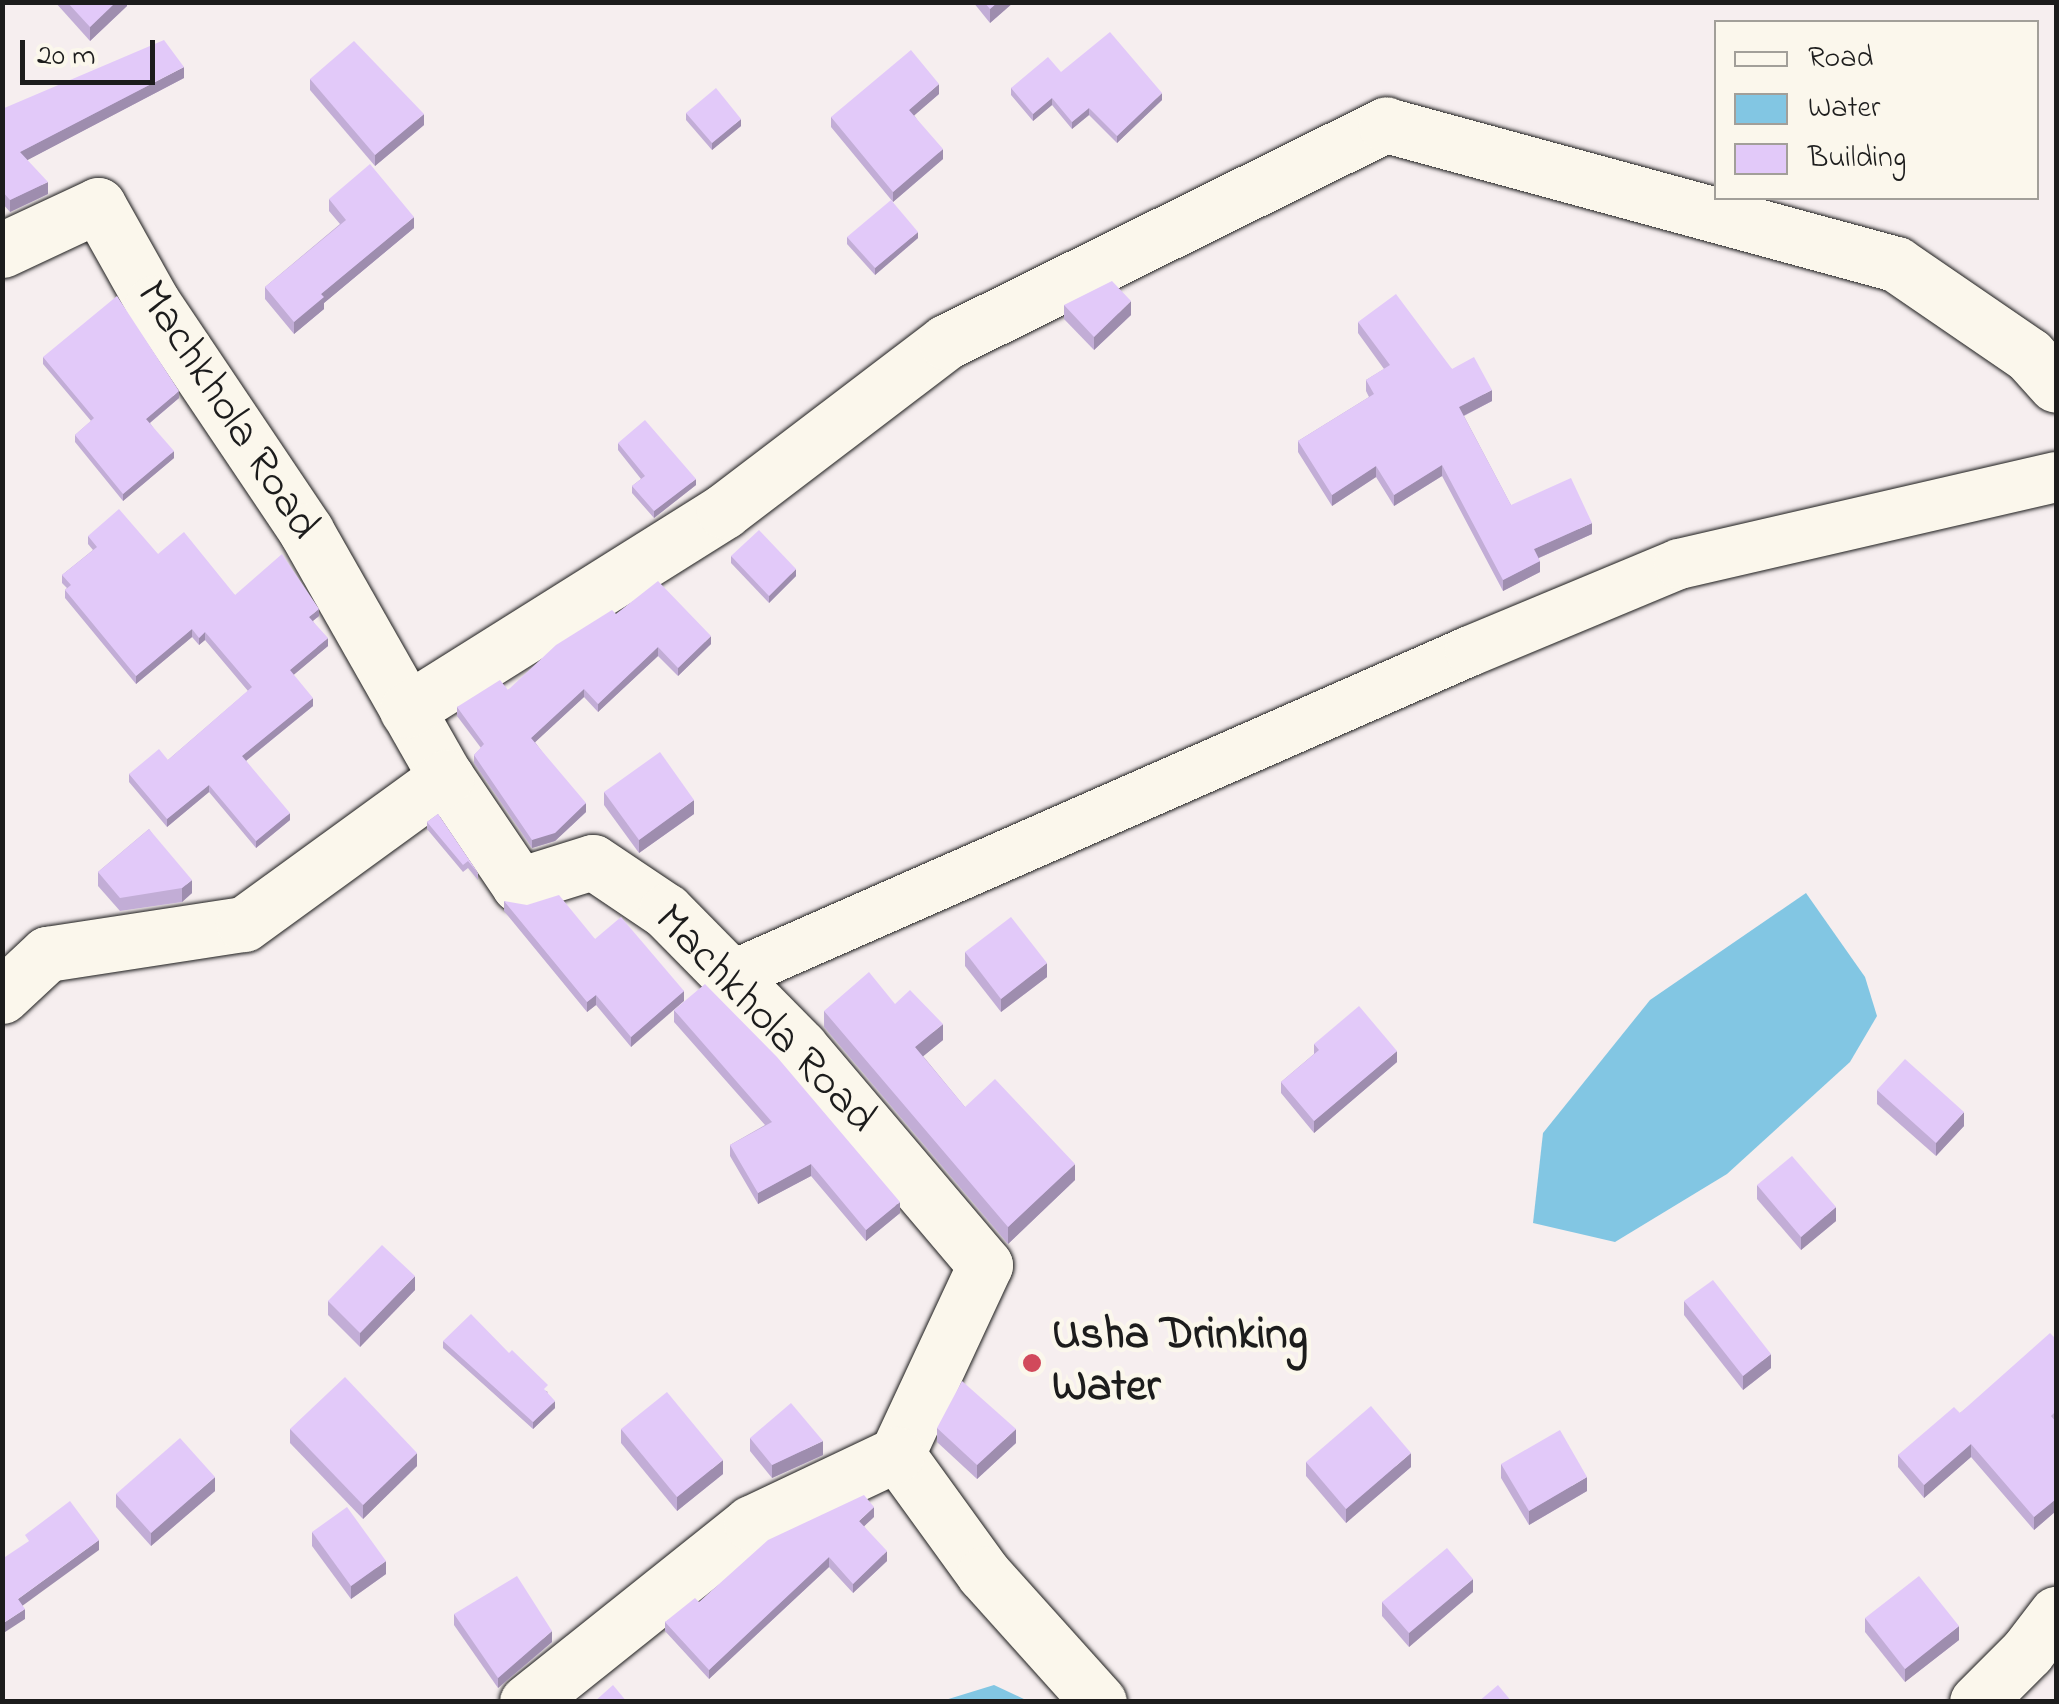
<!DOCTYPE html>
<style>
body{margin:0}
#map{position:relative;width:2059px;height:1704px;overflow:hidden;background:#f6eeef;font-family:"Indie Flower",sans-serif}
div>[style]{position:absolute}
.water>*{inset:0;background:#82c6e3}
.roads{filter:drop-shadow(0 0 2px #1c1c1c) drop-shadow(0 0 2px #1c1c1c)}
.minor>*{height:50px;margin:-25px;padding:0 25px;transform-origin:25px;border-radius:25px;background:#fbf7ec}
.tertiary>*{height:55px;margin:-27.5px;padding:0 27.5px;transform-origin:27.5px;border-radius:27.5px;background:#fbf7ec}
.secondary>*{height:55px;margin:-27.5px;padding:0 27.5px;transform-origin:27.5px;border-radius:27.5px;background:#fbf7ec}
.wall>*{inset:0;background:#c2add6}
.shaded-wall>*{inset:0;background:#9e8dae}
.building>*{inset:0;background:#e2c9f9}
.dots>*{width:28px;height:28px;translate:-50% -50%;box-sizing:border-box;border:5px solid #fbf7ec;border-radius:50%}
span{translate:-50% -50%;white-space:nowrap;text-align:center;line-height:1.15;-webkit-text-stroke:9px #fbf7ec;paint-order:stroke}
.street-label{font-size:45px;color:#1c1c1c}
.poi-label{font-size:45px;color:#1c1c1c;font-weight:700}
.left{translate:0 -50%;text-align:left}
.frame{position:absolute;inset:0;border:5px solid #1c1c1c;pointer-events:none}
.legend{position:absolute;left:1714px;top:20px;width:325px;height:180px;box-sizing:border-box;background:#fbf7ec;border:2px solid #a29f99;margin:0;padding:12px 18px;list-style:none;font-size:30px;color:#1c1c1c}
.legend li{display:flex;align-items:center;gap:20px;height:50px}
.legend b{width:50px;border:2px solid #a29f99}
.scale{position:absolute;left:20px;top:40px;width:135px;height:45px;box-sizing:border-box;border:5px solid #1c1c1c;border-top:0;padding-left:12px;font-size:30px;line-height:35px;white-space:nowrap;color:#1c1c1c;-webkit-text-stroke:8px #fbf7ec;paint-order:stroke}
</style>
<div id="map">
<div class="water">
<i style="clip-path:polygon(1806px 893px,1865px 977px,1877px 1016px,1850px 1062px,1727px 1174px,1615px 1242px,1533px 1223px,1543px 1133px,1650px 1000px)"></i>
<i style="clip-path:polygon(994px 1685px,1028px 1701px,942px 1701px)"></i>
</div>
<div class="roads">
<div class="minor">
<i style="left:731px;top:976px;width:807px;rotate:-23.74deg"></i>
<i style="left:1470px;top:651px;width:226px;rotate:-22.6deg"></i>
<i style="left:1679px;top:564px;width:387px;rotate:-13deg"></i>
</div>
<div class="tertiary">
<i style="left:2px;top:250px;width:106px;rotate:-25.1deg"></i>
<i style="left:98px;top:205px;width:112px;rotate:60.7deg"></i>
<i style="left:153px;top:303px;width:275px;rotate:56.1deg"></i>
<i style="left:306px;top:531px;width:283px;rotate:60.4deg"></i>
<i style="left:446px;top:777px;width:130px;rotate:55.9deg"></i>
<i style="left:519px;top:885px;width:77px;rotate:-17.3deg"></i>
<i style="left:593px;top:862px;width:88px;rotate:33.9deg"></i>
<i style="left:666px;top:911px;width:191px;rotate:45.4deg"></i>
<i style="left:800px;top:1047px;width:286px;rotate:49.7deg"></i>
<i style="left:985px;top:1265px;width:208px;rotate:115deg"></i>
<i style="left:897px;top:1454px;width:148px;rotate:54.1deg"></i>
<i style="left:984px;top:1574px;width:172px;rotate:48.1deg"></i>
<i style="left:2px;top:996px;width:62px;rotate:-43deg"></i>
<i style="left:47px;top:954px;width:199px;rotate:-8.7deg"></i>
<i style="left:244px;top:924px;width:250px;rotate:-36deg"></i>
<i style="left:527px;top:1702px;width:287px;rotate:-38.6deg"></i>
<i style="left:751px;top:1523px;width:161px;rotate:-25.3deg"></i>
</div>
<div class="secondary">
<i style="left:407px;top:710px;width:374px;rotate:-32.1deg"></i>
<i style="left:724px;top:511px;width:279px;rotate:-37.3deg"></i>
<i style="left:946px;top:342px;width:491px;rotate:-26.3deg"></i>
<i style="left:1386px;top:125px;width:529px;rotate:15.25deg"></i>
<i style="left:1896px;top:264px;width:161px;rotate:34.4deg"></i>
<i style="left:2029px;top:355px;width:40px;rotate:48deg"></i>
<i style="left:1977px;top:1702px;width:71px;rotate:-45deg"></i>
<i style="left:2027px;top:1652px;width:48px;rotate:-52.7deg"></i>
</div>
</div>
<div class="wall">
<i style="clip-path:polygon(55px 2px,127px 2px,127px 6px,90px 41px)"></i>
<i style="clip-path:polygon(973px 2px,1014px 2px,990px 23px)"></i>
<i style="clip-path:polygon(1061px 72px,1162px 100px,1117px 143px,1089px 115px,1072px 129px,1052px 105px,1033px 121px,1011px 95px,1011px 88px)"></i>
<i style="clip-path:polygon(184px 78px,27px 160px,48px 194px,10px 212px,2px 203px,2px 109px)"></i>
<i style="clip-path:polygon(310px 79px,424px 125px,375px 166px,310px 90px)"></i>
<i style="clip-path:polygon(939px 94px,914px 115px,943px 159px,893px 202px,831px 127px,831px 117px)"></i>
<i style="clip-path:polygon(686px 113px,741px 126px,712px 150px,686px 120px)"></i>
<i style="clip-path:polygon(329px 199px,414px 228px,324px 303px,324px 309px,294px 334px,265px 299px,265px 287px,340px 224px,329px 211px)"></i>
<i style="clip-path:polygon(847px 237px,918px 238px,875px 275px,847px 244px)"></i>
<i style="clip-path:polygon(1064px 305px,1131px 315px,1094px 350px,1064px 319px)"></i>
<i style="clip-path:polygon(1358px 322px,1452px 369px,1492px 401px,1464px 416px,1511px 505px,1592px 534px,1539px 558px,1540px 572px,1503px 591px,1442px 476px,1394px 506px,1376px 477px,1332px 506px,1298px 452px,1298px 441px,1369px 397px,1366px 391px,1366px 380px,1384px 369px,1358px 333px)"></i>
<i style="clip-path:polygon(43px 357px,179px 398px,150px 423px,174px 458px,123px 501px,75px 442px,75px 435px,91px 421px,43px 364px)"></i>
<i style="clip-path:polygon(618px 443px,696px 485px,654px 518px,632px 493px,632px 486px,641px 479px,618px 450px)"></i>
<i style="clip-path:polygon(88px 536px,158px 554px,235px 595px,319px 616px,313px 621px,328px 646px,293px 675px,313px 706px,246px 761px,290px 820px,256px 848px,209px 792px,167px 827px,129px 782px,129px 774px,168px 760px,248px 691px,205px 640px,199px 645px,192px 637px,136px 684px,65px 598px,65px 590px,67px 588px,62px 583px,62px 575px,93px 550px,88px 544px)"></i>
<i style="clip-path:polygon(731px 556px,796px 576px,769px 603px,731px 563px)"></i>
<i style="clip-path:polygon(616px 614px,711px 644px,678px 676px,658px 656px,598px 712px,584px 697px,535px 742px,586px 812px,555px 841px,532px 848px,474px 763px,474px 755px,481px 748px,457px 716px,457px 707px,508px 690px)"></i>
<i style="clip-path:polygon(604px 792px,694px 814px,639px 853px,604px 805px)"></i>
<i style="clip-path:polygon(438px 814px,478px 873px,478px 880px,468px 868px,463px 872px,427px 829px,427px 822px)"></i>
<i style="clip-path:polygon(149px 829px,192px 893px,182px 902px,120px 911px,98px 886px,98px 872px)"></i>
<i style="clip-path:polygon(504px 901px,595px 939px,684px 991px,631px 1047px,596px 1005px,587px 1012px,504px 911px)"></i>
<i style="clip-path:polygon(965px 952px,1047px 977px,1001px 1012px,965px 966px)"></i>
<i style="clip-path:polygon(895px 1004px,943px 1040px,923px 1056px,965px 1107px,1075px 1180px,1008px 1244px,824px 1027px,824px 1011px)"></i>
<i style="clip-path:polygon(674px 1010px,900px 1213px,866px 1241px,811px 1176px,758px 1204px,730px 1156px,730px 1145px,765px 1125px,674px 1022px)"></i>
<i style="clip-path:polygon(1314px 1044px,1397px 1062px,1314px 1133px,1281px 1093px,1281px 1082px,1314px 1054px)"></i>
<i style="clip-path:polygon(1877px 1090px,1964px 1126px,1936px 1156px,1877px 1104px)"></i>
<i style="clip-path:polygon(1757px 1185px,1836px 1221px,1801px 1250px,1757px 1199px)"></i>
<i style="clip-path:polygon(415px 1290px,360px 1347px,328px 1315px,328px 1301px)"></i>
<i style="clip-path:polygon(1684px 1301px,1771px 1368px,1743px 1390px,1684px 1315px)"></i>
<i style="clip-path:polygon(2056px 1339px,2056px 1511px,2034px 1530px,1971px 1457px,1924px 1498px,1898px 1467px,1898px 1455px,1960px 1413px)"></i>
<i style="clip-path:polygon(443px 1341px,548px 1392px,547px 1393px,555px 1408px,533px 1429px,443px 1348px)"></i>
<i style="clip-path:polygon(937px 1428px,1016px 1443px,977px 1479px,937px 1442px)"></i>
<i style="clip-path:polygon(290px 1429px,417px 1466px,363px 1519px,290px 1443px)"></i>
<i style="clip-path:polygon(621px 1429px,723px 1474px,677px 1511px,621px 1443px)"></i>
<i style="clip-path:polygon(750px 1438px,823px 1455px,772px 1478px,750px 1451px)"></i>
<i style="clip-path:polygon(1306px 1462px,1411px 1467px,1346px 1523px,1306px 1476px)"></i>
<i style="clip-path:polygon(1501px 1464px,1587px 1491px,1529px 1525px,1501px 1478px)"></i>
<i style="clip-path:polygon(215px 1491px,151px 1546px,116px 1507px,116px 1494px)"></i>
<i style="clip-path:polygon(874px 1517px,864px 1526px,887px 1561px,853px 1593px,829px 1567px,709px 1679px,665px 1631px,665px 1622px,699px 1602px)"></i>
<i style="clip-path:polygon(312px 1532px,386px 1574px,351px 1599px,312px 1546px)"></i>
<i style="clip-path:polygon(1473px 1592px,1409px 1647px,1382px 1616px,1382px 1602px)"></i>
<i style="clip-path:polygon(454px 1614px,552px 1642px,498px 1688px,454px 1625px)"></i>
<i style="clip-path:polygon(1865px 1618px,1959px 1640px,1905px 1682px,1865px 1632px)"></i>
</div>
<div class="shaded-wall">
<i style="clip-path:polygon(116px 2px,127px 2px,127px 6px,90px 41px,90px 27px)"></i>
<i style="clip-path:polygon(998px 2px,1014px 2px,990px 23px,990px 9px)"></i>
<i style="clip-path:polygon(184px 67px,184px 78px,20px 164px,20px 152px)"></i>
<i style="clip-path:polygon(939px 84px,939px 94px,909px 120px,909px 110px)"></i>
<i style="clip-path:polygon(1162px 93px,1162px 100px,1117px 143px,1117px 136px)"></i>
<i style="clip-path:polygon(1052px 98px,1052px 105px,1033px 121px,1033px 114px)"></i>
<i style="clip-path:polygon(1089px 108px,1089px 115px,1072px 129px,1072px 122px)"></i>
<i style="clip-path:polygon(424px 114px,424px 125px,375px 166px,375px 155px)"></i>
<i style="clip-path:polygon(741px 119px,741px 126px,712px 150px,712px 143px)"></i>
<i style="clip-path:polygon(943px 149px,943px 159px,893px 202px,893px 192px)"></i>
<i style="clip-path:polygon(48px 182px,48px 194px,10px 212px,10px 200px)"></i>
<i style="clip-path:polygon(414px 217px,414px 228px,324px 303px,324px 309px,294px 334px,294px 322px,321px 294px)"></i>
<i style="clip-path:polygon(918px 232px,918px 238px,875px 275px,875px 268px)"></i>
<i style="clip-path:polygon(1131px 301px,1131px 315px,1094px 350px,1094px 337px)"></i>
<i style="clip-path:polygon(1492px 390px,1492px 401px,1459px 418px,1459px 407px)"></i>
<i style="clip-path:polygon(179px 391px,179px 398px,146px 426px,146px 419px)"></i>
<i style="clip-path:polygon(174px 451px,174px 458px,123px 501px,123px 494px)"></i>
<i style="clip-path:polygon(1442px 465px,1442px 476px,1394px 506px,1394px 495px)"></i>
<i style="clip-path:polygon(1376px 466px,1376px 477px,1332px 506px,1332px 495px)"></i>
<i style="clip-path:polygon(696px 479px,696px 485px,654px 518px,654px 511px)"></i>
<i style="clip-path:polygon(1592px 523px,1592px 534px,1534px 560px,1534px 549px)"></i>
<i style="clip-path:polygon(1540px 561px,1540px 572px,1503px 591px,1503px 580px)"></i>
<i style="clip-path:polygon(796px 569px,796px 576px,769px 603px,769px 596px)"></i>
<i style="clip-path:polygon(319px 609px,319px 616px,309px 624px,309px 617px)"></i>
<i style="clip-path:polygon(192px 629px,192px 637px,136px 684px,136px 676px)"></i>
<i style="clip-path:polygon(205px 632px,205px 640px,199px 645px,199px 638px)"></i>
<i style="clip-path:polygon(711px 636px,711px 644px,678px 676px,678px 668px)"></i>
<i style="clip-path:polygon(328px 638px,328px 646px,290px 678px,290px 670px)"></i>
<i style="clip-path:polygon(658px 647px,658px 656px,598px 712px,598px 704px)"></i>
<i style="clip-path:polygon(584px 689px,584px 697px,531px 746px,531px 738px)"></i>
<i style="clip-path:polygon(313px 698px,313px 706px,242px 764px,242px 756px)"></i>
<i style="clip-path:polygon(209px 785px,209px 792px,167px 827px,167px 819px)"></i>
<i style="clip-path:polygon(694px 800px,694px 814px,639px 853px,639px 840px)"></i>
<i style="clip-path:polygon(586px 803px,586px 812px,555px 841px,532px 848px,532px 840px)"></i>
<i style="clip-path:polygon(290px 813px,290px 820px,256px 848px,256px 841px)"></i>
<i style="clip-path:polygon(192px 880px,192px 893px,182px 902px,182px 888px)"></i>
<i style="clip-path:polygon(1047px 963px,1047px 977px,1001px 1012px,1001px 999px)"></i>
<i style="clip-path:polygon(684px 991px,684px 1001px,631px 1047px,631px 1037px)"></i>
<i style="clip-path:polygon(596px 995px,596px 1005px,587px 1012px,587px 1002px)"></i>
<i style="clip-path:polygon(943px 1024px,943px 1040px,915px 1063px,915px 1047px)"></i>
<i style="clip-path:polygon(1397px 1051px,1397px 1062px,1314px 1133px,1314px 1121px)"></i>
<i style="clip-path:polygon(1964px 1112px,1964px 1126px,1936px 1156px,1936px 1143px)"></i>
<i style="clip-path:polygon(811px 1164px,811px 1176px,758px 1204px,758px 1193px)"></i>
<i style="clip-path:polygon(1075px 1164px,1075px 1180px,1008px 1244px,1008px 1227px)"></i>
<i style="clip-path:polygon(900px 1202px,900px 1213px,866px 1241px,866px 1230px)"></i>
<i style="clip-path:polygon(1836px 1207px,1836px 1221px,1801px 1250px,1801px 1237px)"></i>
<i style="clip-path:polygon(415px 1276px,415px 1290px,360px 1347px,360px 1333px)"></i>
<i style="clip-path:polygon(1771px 1354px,1771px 1368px,1743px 1390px,1743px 1376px)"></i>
<i style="clip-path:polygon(555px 1401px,555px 1408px,533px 1429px,533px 1422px)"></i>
<i style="clip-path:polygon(1016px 1429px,1016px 1443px,977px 1479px,977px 1465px)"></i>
<i style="clip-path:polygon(823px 1441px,823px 1455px,772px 1478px,772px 1465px)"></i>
<i style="clip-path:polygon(1971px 1444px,1971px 1457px,1924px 1498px,1924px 1485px)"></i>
<i style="clip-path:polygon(417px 1453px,417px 1466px,363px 1519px,363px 1505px)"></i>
<i style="clip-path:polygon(1411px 1453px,1411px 1467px,1346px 1523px,1346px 1509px)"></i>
<i style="clip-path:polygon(723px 1460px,723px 1474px,677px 1511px,677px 1497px)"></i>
<i style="clip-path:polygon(215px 1477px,215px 1491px,151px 1546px,151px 1533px)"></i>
<i style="clip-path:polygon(1587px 1477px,1587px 1491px,1529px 1525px,1529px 1511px)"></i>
<i style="clip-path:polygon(2056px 1499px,2056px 1511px,2034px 1530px,2034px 1517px)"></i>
<i style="clip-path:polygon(874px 1507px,874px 1517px,859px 1531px,859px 1521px)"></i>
<i style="clip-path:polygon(99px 1540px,99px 1550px,18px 1609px,18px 1599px)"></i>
<i style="clip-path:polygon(887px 1551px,887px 1561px,853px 1593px,853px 1584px)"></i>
<i style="clip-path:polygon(829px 1557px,829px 1567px,709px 1679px,709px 1670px)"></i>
<i style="clip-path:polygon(386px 1561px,386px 1574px,351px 1599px,351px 1586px)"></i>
<i style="clip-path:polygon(1473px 1579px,1473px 1592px,1409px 1647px,1409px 1633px)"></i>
<i style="clip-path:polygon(25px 1609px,25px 1619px,2px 1634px,2px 1624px)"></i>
<i style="clip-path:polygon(1959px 1626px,1959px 1640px,1905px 1682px,1905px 1669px)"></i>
<i style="clip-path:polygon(552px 1631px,552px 1642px,498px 1688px,498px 1678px)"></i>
</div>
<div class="building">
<i style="clip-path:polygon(67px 2px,116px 2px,90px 27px)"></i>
<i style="clip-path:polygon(984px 2px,998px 2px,990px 9px)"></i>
<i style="clip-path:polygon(1110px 32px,1162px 93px,1117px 136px,1089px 108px,1072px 122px,1052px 98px,1033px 114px,1011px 88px,1048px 57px,1061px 72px)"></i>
<i style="clip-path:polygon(164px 40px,184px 67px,20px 152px,48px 182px,10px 200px,2px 191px,2px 109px)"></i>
<i style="clip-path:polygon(354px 41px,424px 114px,375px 155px,310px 79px)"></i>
<i style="clip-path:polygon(911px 50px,939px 84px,909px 110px,943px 149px,893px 192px,831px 117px)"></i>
<i style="clip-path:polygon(716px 88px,741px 119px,712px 143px,686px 113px)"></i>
<i style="clip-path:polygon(370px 164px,414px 217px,321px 294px,324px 297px,294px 322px,265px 287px,346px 220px,329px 199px)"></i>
<i style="clip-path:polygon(891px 200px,918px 232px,875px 268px,847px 237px)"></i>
<i style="clip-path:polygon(1112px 281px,1131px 301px,1094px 337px,1064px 305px)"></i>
<i style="clip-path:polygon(1396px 294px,1452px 369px,1474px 357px,1492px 390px,1459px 407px,1511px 505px,1571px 478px,1592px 523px,1534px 549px,1540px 561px,1503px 580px,1442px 465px,1394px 495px,1376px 466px,1332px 495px,1298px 441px,1374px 394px,1366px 380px,1390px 365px,1358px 322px)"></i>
<i style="clip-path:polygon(117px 296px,179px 391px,146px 419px,174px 451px,123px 494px,75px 435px,94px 418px,43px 357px)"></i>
<i style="clip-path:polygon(645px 420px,696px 479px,654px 511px,632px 486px,645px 476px,618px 443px)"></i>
<i style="clip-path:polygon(119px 509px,158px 554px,184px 532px,235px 595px,282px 554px,319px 609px,309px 617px,328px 638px,290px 670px,313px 698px,242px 756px,290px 813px,256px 841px,209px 785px,167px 819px,129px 774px,159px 749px,168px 760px,252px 687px,205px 632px,199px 638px,192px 629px,136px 676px,65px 590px,71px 585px,62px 575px,97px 547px,88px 536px)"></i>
<i style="clip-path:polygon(759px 530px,796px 569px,769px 596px,731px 556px)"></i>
<i style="clip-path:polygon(658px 581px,711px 636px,678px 668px,658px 647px,598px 704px,584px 689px,531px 738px,586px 803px,555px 833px,532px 840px,474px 755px,484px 744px,457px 707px,500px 680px,508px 690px,556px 645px,612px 610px,616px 614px)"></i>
<i style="clip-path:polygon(660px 752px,694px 800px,639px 840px,604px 792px)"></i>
<i style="clip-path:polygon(438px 814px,478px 873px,468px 861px,463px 865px,427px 822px)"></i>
<i style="clip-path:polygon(149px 829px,192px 880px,182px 888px,120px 898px,98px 872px)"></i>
<i style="clip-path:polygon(559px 895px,595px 939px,621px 917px,684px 991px,631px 1037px,596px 995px,587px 1002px,504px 901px,527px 905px)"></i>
<i style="clip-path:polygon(1011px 917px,1047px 963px,1001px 999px,965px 952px)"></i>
<i style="clip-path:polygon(869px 972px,895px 1004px,910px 990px,943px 1024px,915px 1047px,965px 1107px,995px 1079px,1075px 1164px,1008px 1227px,824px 1011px)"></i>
<i style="clip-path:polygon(705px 984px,777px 1057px,900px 1202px,866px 1230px,811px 1164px,758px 1193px,730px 1145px,772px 1122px,674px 1010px)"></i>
<i style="clip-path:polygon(1359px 1006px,1397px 1051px,1314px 1121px,1281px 1082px,1319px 1050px,1314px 1044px)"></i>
<i style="clip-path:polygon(1905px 1059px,1964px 1112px,1936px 1143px,1877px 1090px)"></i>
<i style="clip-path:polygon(1792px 1156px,1836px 1207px,1801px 1237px,1757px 1185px)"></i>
<i style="clip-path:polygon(382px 1245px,415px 1276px,360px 1333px,328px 1301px)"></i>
<i style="clip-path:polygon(1713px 1280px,1771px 1354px,1743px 1376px,1684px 1301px)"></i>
<i style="clip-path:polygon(471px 1314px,509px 1353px,512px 1350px,548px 1385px,544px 1389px,555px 1401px,533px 1422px,443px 1341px)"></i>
<i style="clip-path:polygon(2050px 1333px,2056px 1339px,2056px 1411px,2051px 1416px,2056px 1422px,2056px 1499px,2034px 1517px,1971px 1444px,1924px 1485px,1898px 1455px,1954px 1407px,1960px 1413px)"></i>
<i style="clip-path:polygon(345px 1377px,417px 1453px,363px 1505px,290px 1429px)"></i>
<i style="clip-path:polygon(962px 1381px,1016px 1429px,977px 1465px,937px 1428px)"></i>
<i style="clip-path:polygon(667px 1392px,723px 1460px,677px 1497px,621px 1429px)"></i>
<i style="clip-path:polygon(791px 1403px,823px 1441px,772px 1465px,750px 1438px)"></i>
<i style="clip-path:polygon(1371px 1406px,1411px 1453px,1346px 1509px,1306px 1462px)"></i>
<i style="clip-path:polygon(1560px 1430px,1587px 1477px,1529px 1511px,1501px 1464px)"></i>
<i style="clip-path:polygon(180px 1438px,215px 1477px,151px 1533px,116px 1494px)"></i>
<i style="clip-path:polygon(864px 1495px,874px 1507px,859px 1521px,887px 1551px,853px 1584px,829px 1557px,709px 1670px,665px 1622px,695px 1598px,699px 1602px,768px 1540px)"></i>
<i style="clip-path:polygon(70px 1501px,99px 1540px,18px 1599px,25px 1609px,2px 1624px,2px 1559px,29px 1541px,25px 1535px)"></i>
<i style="clip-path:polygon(347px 1507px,386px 1561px,351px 1586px,312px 1532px)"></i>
<i style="clip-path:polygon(1447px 1548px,1473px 1579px,1409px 1633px,1382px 1602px)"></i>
<i style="clip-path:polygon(517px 1576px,552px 1631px,498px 1678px,454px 1614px)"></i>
<i style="clip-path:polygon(1919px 1576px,1959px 1626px,1905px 1669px,1865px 1618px)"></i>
<i style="clip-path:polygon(613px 1685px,627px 1702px,594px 1702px)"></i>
<i style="clip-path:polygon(1498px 1685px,1512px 1702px,1478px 1702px)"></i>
</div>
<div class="dots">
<i style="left:1032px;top:1363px;background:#d1495b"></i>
</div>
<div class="street-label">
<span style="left:226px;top:411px;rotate:57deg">Machkhola Road</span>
<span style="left:764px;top:1020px;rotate:46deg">Machkhola Road</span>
</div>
<div class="poi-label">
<span class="left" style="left:1052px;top:1363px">Usha Drinking<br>Water</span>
</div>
<div class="frame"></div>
<ul class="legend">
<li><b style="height:12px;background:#fbf7ec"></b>Road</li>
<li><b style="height:28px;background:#82c6e3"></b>Water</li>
<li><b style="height:28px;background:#e2c9f9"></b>Building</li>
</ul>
<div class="scale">20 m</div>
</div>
